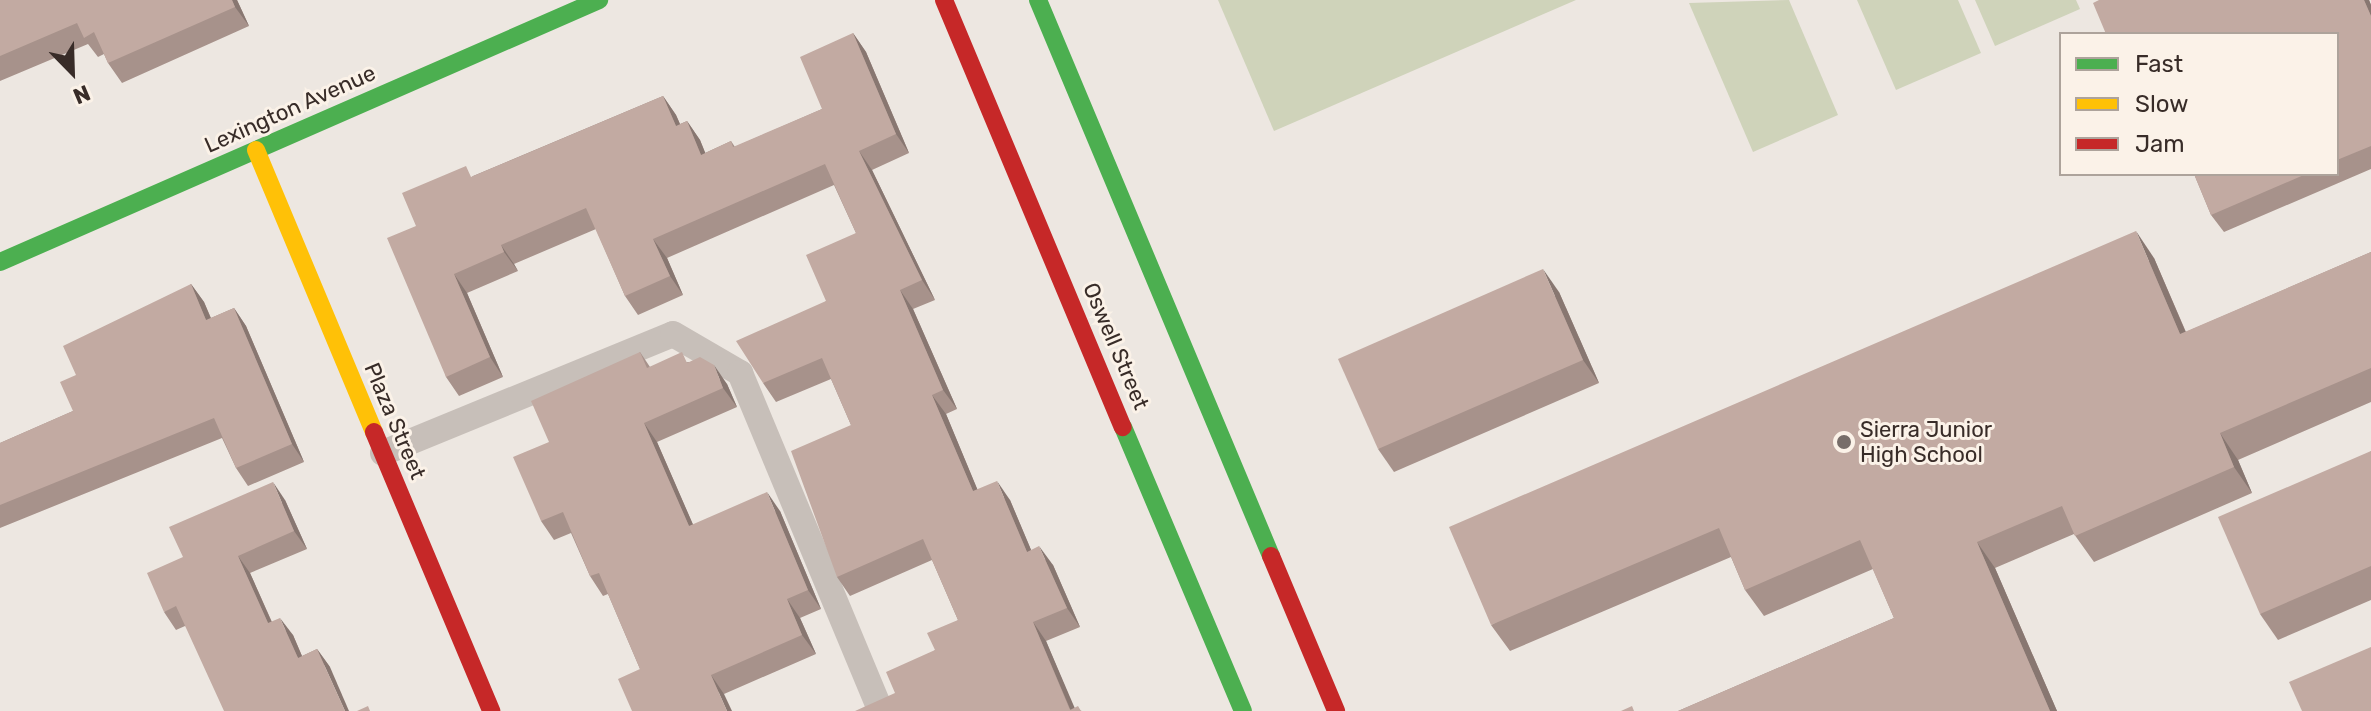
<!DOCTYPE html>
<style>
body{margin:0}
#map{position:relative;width:2371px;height:711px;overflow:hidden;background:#ede7e1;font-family:Rubik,sans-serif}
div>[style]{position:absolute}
.green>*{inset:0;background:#cfd3ba}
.lane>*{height:26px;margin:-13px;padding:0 13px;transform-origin:13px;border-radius:13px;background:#c7bfb9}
.fast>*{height:18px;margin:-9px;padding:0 9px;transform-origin:9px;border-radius:9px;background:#4caf50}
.slow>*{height:18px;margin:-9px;padding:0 9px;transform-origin:9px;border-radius:9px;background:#ffc107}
.jam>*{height:18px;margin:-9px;padding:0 9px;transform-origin:9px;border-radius:9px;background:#c62828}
.wall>*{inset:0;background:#a7928b}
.shaded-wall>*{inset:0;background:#887771}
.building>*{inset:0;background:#c2aaa2}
.dots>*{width:22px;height:22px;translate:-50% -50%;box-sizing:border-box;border:4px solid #fbf2e8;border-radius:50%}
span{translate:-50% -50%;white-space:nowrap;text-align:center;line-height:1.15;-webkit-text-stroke:6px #fbf2e8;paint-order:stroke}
.street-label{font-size:22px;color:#382c28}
.poi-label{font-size:22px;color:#382c28}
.left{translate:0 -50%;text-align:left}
.legend{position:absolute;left:2059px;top:32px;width:280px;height:144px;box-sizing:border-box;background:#fbf2e8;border:2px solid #ada39b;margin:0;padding:10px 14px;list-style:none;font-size:24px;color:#382c28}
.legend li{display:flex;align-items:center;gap:16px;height:40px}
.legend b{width:40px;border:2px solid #ada39b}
.north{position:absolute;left:32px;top:32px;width:80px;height:80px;-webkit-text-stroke:6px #fbf2e8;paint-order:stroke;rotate:157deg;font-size:22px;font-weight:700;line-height:32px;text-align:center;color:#382c28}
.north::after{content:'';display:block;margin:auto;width:28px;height:36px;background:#382c28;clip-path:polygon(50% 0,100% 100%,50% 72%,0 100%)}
</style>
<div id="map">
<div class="green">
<i style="clip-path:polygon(1218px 0,1576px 0,1274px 131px)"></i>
<i style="clip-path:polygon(1789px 0,1838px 115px,1753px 152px,1689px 3px)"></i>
<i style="clip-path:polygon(1857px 0,1958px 0,1981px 53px,1896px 90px)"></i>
<i style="clip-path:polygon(1975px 0,2076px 0,2080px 9px,1995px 46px)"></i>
</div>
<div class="lane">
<i style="left:383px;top:453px;width:313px;rotate:-22.3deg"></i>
<i style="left:673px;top:334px;width:78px;rotate:30.2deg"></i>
<i style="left:740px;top:373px;width:366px;rotate:67.4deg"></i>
</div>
<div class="fast">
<i style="left:1038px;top:0;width:603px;rotate:67.26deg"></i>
<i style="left:0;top:262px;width:654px;rotate:-23.62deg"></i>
<i style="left:1123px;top:427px;width:308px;rotate:67.1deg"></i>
</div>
<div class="slow">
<i style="left:256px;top:150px;width:306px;rotate:67.3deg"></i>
</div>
<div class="jam">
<i style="left:944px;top:0;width:463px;rotate:67.3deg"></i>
<i style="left:374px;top:432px;width:303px;rotate:67.2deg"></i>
<i style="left:1271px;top:556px;width:168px;rotate:67.2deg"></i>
</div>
<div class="wall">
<i style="clip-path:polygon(0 0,237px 0,249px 26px,122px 83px,108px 63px,104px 54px,98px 57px,88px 44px,0 81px)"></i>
<i style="clip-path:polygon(2099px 0,2369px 0,2371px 5px,2371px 169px,2224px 232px,2211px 215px,2194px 174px,2337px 174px,2337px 34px)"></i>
<i style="clip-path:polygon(853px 33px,866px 52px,909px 153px,872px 170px,935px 300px,913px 309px,957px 409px,946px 414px,977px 489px,1010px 500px,1031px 550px,1053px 565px,1080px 627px,1046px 641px,1074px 708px,1082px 711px,895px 693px,935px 650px,958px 620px,932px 560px,850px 596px,837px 577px,851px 425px,831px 379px,776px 402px,763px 383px,826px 301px,856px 233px,834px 185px,667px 258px,683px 295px,638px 315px,625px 296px,596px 229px,514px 264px,518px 271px,467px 293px,503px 377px,459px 396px,446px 377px,416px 226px,473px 176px,663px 96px,676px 115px,680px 124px,687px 121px,700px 140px,705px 153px,731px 141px,735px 147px,822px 109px)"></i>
<i style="clip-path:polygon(2371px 252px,2371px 402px,2238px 460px,2252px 493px,2094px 562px,2074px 534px,1995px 568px,2057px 711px,1678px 711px,1894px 618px,1873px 569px,1764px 616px,1745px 590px,1731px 557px,1510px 651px,1491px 625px,2154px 258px,2186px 332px)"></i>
<i style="clip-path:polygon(191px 284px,204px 302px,211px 318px,234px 308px,246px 326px,304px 462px,248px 486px,236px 468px,222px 438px,0 528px,0 443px,73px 411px,76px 375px)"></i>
<i style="clip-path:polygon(1559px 292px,1599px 383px,1394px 472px,1378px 449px)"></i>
<i style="clip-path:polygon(640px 352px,650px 367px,689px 362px,727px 384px,737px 407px,657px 442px,693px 525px,780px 511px,821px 609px,800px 618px,816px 654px,724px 694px,640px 669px,608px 594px,603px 596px,590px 576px,571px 533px,554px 540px,541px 521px,549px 442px)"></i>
<i style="clip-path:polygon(2371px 451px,2371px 600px,2278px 640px,2260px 614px)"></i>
<i style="clip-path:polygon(285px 500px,307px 549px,250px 573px,272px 622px,293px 635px,302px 656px,317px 649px,330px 667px,185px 626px,176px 630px,164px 612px)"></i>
</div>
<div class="shaded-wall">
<i style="clip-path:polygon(232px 0,237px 0,249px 26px,235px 7px)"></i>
<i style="clip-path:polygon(2364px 0,2369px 0,2371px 5px,2371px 16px)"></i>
<i style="clip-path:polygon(853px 33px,866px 52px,909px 153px,896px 134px)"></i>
<i style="clip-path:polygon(663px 96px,676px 115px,689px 145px,676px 126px)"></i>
<i style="clip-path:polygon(687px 121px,700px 140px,714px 174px,701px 155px)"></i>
<i style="clip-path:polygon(859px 151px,872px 170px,935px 300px,922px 280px)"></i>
<i style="clip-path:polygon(2136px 231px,2154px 258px,2198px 361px,2180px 334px)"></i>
<i style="clip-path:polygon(653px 239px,667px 258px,683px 295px,670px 276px)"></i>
<i style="clip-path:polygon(501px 245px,514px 264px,518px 271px,504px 252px)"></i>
<i style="clip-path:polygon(1543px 269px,1559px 292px,1599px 383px,1583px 360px)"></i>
<i style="clip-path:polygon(454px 274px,467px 293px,503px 377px,490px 357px)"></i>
<i style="clip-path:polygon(191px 284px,204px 302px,219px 338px,206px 320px)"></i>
<i style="clip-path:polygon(900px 290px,913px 309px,957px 409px,943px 390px)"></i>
<i style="clip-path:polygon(234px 308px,246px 326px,304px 462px,292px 444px)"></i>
<i style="clip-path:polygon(714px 365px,727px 384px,737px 407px,723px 388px)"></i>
<i style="clip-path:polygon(932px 395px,946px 414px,986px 510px,973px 491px)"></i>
<i style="clip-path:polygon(644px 423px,657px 442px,702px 545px,689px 526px)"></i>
<i style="clip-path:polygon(2220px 433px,2238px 460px,2252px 493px,2234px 467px)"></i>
<i style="clip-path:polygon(997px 481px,1010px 500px,1040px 571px,1027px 552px)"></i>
<i style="clip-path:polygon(273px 482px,285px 500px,307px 549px,294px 531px)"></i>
<i style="clip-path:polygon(767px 492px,780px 511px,821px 609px,808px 590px)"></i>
<i style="clip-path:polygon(1977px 542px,1995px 568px,2057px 711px,2050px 711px)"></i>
<i style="clip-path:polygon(1039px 546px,1053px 565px,1080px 627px,1067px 608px)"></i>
<i style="clip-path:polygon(238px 556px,250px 573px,280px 641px,268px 623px)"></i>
<i style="clip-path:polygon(787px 599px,800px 618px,816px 654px,802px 635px)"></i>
<i style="clip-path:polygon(280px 618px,293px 635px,310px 675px,298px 658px)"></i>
<i style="clip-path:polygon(1033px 622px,1046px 641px,1076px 711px,1071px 711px)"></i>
<i style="clip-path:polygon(317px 649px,330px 667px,349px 711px,345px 711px)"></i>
<i style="clip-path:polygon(711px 675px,724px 694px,732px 711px,727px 711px)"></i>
</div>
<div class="building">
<i style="clip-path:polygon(0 0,232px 0,235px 7px,108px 63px,94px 32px,84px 38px,77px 23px,0 56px)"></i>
<i style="clip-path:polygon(2099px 0,2364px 0,2371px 16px,2371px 146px,2337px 160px,2337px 34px,2106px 34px,2093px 3px)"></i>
<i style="clip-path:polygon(853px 33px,896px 134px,859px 151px,922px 280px,900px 290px,943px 390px,932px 395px,973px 491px,997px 481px,1027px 552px,1039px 546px,1067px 608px,1033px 622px,1070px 710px,1078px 706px,1081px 711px,855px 711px,895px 693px,886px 672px,935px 650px,927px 633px,958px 620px,923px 539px,837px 577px,791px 451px,851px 425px,822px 358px,763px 383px,736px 341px,826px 301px,806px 255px,856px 233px,825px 164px,653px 239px,670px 276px,625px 296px,586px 208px,501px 245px,504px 252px,454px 274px,490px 357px,446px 377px,387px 238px,416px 226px,402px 193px,466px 166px,471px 177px,663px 96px,676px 126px,687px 121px,701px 155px,731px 141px,733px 147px,822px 109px,800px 57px)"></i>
<i style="clip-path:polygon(2194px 174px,2306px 174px,2211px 215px)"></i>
<i style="clip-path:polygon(2136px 231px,2180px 334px,2371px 252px,2371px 368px,2220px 433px,2234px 467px,2075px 536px,2062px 506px,1977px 542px,2050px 711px,1678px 711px,1894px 618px,1860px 540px,1745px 590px,1719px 528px,1491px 625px,1449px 527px)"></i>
<i style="clip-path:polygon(1543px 269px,1583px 360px,1378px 449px,1338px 359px)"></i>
<i style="clip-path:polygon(191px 284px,206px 320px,234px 308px,292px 444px,236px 468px,214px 418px,0 505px,0 443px,73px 411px,60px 382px,76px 375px,63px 346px)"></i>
<i style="clip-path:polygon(640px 352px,647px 368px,682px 352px,687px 363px,700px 357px,714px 365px,723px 388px,644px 423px,689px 526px,767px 492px,808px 590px,787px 599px,802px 635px,711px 675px,727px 711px,632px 711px,618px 679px,640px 669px,599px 573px,590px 576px,563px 512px,541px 521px,513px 457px,549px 442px,531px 401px)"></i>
<i style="clip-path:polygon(2371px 451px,2371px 566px,2260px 614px,2218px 517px)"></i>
<i style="clip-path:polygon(273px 482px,294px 531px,238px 556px,268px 623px,280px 618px,298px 658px,317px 649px,345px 711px,224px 711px,176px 606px,164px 612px,147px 573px,183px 557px,169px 527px)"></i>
<i style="clip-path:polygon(2371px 647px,2371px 711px,2302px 711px,2289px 682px)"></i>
<i style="clip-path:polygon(368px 706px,370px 711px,357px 711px)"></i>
<i style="clip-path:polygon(1632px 706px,1634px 711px,1621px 711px)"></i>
</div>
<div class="dots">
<i style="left:1844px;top:442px;background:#776d69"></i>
</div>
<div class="street-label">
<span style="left:290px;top:109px;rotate:-24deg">Lexington Avenue</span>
<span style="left:1116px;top:346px;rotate:67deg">Oswell Street</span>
<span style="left:395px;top:421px;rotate:67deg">Plaza Street</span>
</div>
<div class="poi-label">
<span class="left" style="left:1860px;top:442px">Sierra Junior<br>High School</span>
</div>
<ul class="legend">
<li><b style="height:10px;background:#4caf50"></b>Fast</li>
<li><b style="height:10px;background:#ffc107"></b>Slow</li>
<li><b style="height:10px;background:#c62828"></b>Jam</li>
</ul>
<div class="north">N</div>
</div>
